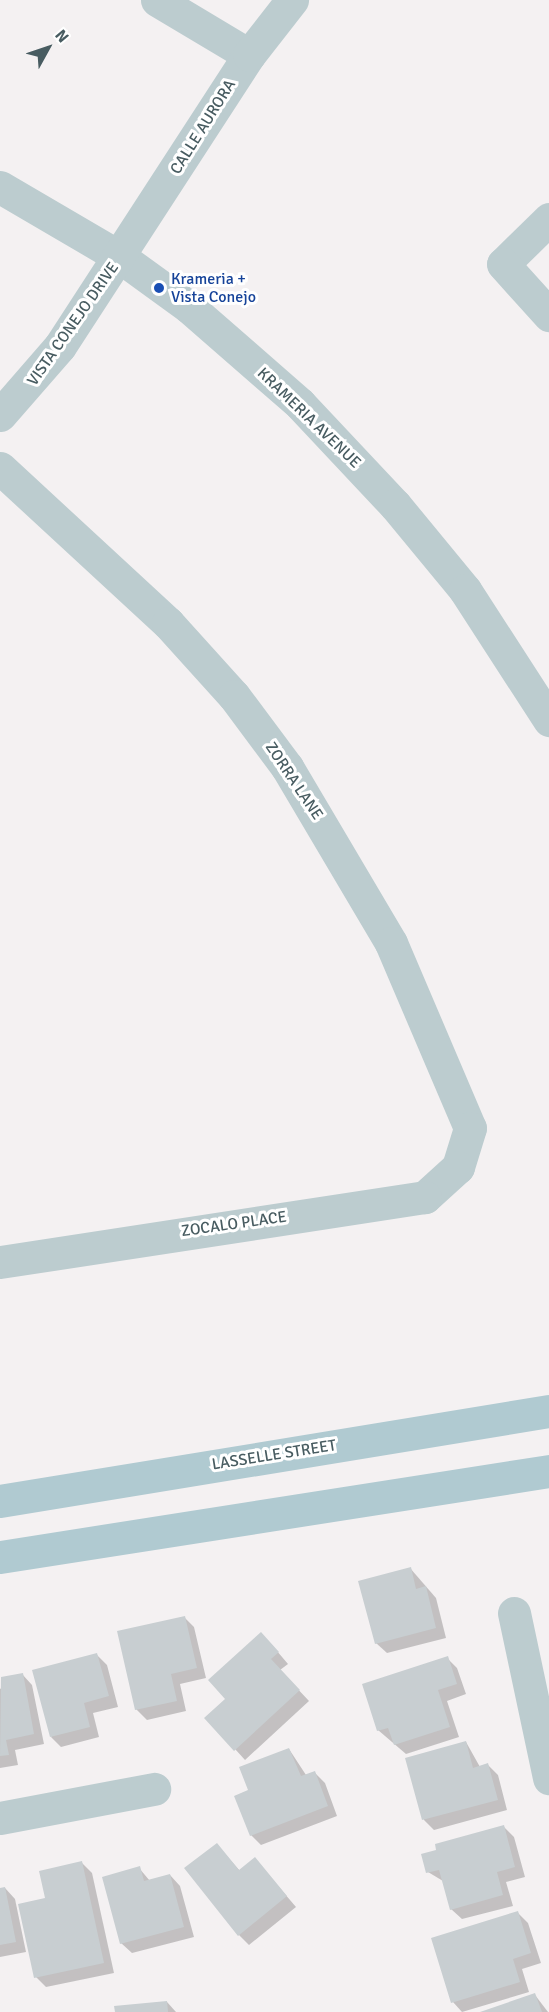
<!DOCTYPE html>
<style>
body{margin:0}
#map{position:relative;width:549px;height:2012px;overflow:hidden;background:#f4f1f2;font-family:Signika,sans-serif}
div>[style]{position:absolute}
.shadow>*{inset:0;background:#0003}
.building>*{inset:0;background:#c8ced1}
.minor>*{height:33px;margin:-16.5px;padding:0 16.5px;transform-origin:16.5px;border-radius:16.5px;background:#bccccf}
.major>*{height:33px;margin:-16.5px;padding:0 16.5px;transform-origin:16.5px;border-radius:16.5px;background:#b0cad1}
.dots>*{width:16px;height:16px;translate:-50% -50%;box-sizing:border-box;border:3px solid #fff;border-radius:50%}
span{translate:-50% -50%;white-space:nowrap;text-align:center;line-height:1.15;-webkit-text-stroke:6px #fff;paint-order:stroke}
.street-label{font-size:16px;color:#485c61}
.transit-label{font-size:16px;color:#164399}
.left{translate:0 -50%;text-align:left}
.north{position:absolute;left:18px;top:18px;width:60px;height:60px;-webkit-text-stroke:4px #fff;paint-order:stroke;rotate:50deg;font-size:16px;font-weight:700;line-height:24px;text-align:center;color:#485c61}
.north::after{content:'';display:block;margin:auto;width:21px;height:27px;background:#485c61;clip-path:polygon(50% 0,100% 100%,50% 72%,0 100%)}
</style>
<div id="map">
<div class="shadow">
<i style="clip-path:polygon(410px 1568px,436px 1598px,446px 1638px,387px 1653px,376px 1643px)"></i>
<i style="clip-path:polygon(184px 1617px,194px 1627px,206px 1678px,180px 1684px,186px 1711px,147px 1720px,136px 1709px)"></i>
<i style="clip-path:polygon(271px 1644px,288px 1664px,280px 1670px,309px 1701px,245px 1760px,235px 1749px,227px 1699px)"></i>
<i style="clip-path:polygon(97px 1655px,107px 1665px,118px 1707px,93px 1713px,99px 1737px,61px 1747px,51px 1737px)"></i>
<i style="clip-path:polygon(447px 1658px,457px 1668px,466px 1694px,447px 1701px,459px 1737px,406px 1754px,378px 1730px)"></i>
<i style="clip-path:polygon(22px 1674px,32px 1685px,44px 1744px,15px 1750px,18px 1765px,0 1768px,0 1689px)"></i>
<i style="clip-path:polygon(466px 1742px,480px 1767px,488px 1765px,498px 1775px,507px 1810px,434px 1830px,424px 1820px,407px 1759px)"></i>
<i style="clip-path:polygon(289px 1749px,306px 1775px,314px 1772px,325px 1783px,337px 1816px,261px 1845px,251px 1835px,250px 1791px)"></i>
<i style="clip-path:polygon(503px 1826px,514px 1837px,525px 1877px,506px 1882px,513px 1906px,462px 1919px,451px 1909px,443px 1881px,428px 1872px)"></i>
<i style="clip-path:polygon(217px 1845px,240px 1871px,255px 1859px,296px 1907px,249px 1945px,239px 1935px)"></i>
<i style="clip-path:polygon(82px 1863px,92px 1873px,114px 1973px,46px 1987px,36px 1977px,47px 1899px)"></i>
<i style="clip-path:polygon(139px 1868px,150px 1881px,170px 1875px,180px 1886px,194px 1937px,132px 1953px,121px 1943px)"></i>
<i style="clip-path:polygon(5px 1888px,15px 1899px,26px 1952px,0 1957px,0 1889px)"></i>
<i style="clip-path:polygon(518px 1913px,528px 1923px,541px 1963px,522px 1969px,529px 1992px,462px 2012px,453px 2002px)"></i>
<i style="clip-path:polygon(535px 1995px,548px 2012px,483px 2012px)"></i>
<i style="clip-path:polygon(167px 2002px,176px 2012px,116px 2012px)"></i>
</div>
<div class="building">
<i style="clip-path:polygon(411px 1567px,416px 1589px,426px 1586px,436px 1628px,375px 1644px,358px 1581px)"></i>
<i style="clip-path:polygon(185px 1616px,197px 1668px,171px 1674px,177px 1701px,135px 1710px,117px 1631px)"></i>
<i style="clip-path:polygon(261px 1632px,279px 1652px,271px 1659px,300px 1690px,234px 1751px,204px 1718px,225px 1699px,208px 1680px)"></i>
<i style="clip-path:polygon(97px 1653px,109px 1696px,84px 1703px,90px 1727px,50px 1737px,32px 1670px)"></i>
<i style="clip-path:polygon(448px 1656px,457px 1684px,438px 1690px,450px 1727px,394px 1745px,388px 1728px,377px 1731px,362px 1684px)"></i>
<i style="clip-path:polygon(23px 1673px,34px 1734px,6px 1740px,9px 1755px,0 1756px,1px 1677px)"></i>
<i style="clip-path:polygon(466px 1741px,473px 1768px,488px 1763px,498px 1800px,422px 1820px,405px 1758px)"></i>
<i style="clip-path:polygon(289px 1748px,301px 1776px,315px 1771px,328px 1806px,250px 1836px,234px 1796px,248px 1790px,239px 1767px)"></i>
<i style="clip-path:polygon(504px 1825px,515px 1867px,497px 1872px,503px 1895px,450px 1910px,439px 1870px,426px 1873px,421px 1854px,436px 1850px,435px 1844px)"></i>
<i style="clip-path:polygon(217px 1843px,239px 1870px,255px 1857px,287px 1896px,238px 1936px,184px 1868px)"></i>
<i style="clip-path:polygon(82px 1861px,104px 1963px,34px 1978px,18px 1904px,45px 1898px,39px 1871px)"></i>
<i style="clip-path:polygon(140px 1866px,144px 1881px,170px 1874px,184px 1927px,120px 1944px,102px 1877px)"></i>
<i style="clip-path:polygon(5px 1887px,16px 1942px,0 1945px,0 1888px)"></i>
<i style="clip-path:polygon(518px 1911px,531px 1953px,513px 1959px,520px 1982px,451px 2003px,431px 1938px)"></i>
<i style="clip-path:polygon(535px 1993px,542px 2012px,480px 2012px)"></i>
<i style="clip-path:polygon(167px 2001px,168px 2012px,115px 2012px,114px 2006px)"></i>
</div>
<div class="minor">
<i style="left:157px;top:0;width:107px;rotate:30.9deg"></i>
<i style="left:0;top:187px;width:139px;rotate:30.3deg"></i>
<i style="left:120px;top:257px;width:85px;rotate:35.9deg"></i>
<i style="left:189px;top:307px;width:147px;rotate:41.1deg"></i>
<i style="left:300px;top:404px;width:139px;rotate:46.8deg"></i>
<i style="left:395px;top:505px;width:110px;rotate:50.5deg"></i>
<i style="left:465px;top:590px;width:155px;rotate:57.1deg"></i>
<i style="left:549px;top:219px;width:64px;rotate:135.6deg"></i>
<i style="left:503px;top:264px;width:69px;rotate:48deg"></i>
<i style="left:0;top:415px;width:91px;rotate:-49deg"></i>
<i style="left:60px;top:346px;width:347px;rotate:-57deg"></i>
<i style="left:249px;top:55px;width:70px;rotate:-52deg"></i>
<i style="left:0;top:468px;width:229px;rotate:42.7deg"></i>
<i style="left:168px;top:623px;width:98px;rotate:47.9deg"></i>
<i style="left:234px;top:696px;width:89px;rotate:53.3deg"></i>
<i style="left:287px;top:767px;width:204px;rotate:59.4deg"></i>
<i style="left:391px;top:943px;width:201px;rotate:66.9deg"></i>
<i style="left:470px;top:1128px;width:41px;rotate:107.1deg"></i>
<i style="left:458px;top:1167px;width:45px;rotate:137.7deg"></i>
<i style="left:425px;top:1197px;width:430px;rotate:171.3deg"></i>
<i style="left:514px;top:1613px;width:169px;rotate:78deg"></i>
<i style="left:0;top:1818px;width:157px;rotate:-10.7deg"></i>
</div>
<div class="major">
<i style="left:0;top:1501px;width:556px;rotate:-9.31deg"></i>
<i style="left:0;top:1557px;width:556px;rotate:-8.9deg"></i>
</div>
<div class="dots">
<i style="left:159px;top:288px;background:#1a4fb4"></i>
</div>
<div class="street-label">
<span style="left:203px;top:127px;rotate:-58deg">CALLE AURORA</span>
<span style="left:73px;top:324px;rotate:-55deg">VISTA CONEJO DRIVE</span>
<span style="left:309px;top:418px;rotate:44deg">KRAMERIA AVENUE</span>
<span style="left:294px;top:781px;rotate:56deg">ZORRA LANE</span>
<span style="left:234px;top:1224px;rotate:-8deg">ZOCALO PLACE</span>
<span style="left:274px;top:1455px;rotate:-9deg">LASSELLE STREET</span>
</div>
<div class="transit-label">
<span class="left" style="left:171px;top:288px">Krameria +<br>Vista Conejo</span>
</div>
<div class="north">N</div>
</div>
